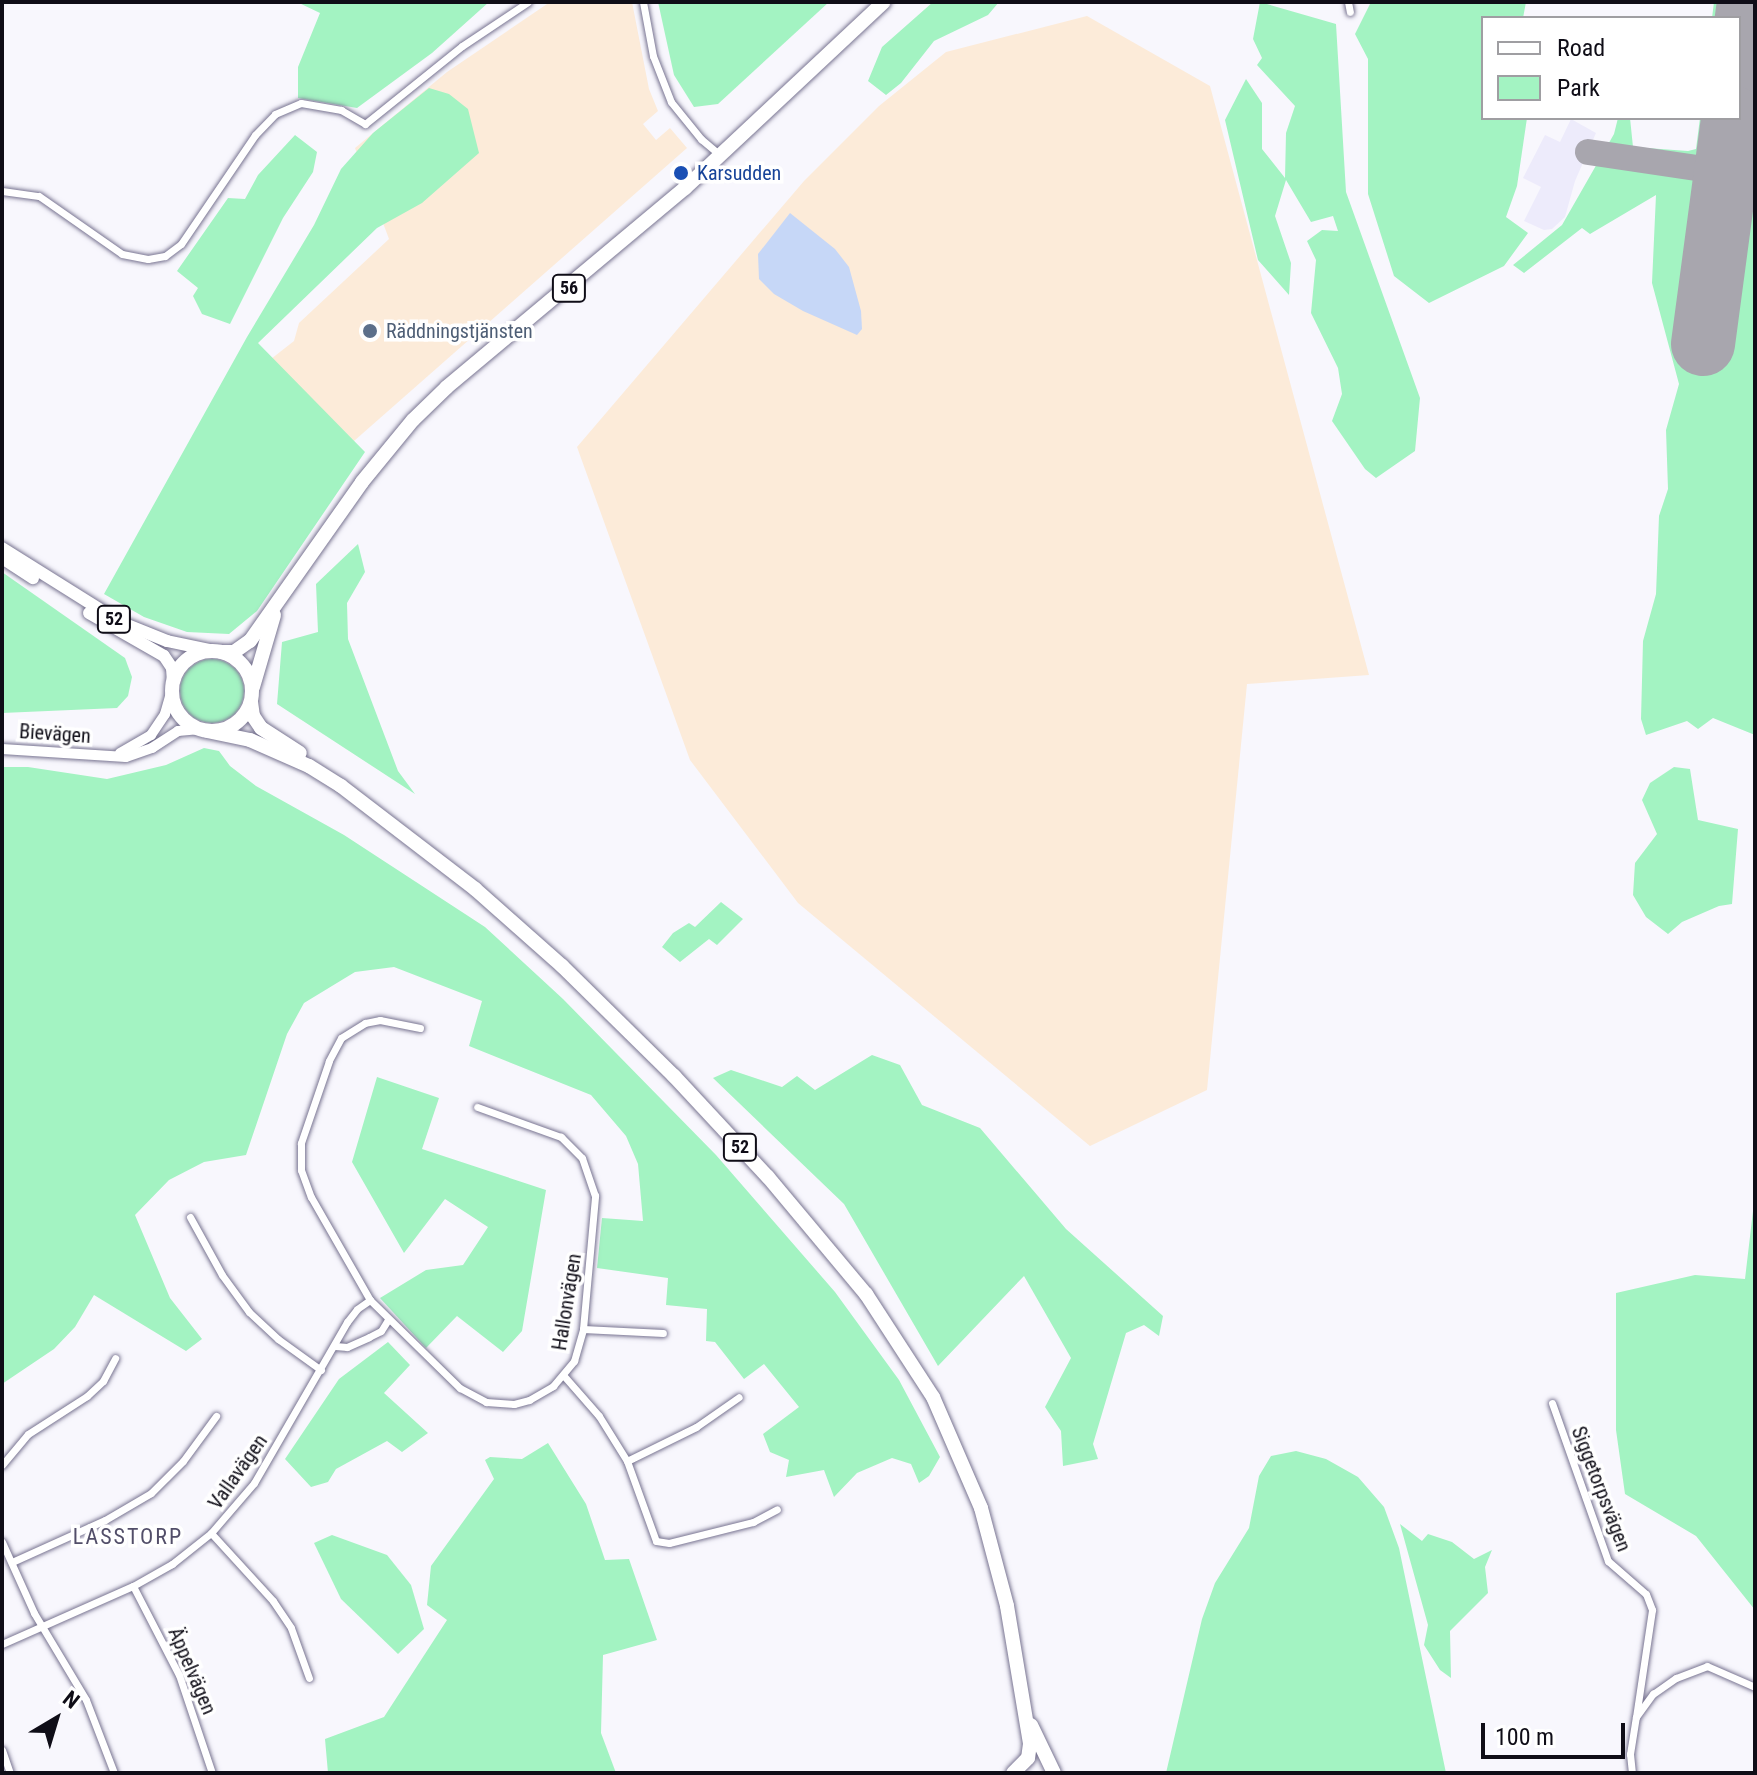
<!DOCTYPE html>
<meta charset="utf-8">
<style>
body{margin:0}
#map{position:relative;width:1757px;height:1775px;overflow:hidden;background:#f8f7fd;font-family:"Roboto Condensed",sans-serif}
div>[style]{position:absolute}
.built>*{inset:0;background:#edebfb}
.industrial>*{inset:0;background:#fcebd9}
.green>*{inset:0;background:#a3f3c2}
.round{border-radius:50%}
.water>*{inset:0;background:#c6d7f7}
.taxiway>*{height:26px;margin:-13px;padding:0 13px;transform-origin:13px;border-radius:13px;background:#a8a6ae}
.runway>*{height:64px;margin:-32px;padding:0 32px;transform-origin:32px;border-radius:32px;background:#a8a6ae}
.roads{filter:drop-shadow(0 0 2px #787491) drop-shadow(0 0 2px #787491)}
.street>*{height:7px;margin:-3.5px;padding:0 3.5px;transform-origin:3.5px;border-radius:3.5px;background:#fff}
.secondary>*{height:10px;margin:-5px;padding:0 5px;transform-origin:5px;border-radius:5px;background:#fff}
.primary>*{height:12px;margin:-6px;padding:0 6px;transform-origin:6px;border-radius:6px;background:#fff}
.highway>*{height:14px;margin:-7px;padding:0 7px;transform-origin:7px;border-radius:7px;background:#fff}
.highway>.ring{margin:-7px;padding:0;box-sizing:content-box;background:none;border:14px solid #fff;border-radius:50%}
.dots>*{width:22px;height:22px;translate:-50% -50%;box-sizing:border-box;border:4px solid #fff;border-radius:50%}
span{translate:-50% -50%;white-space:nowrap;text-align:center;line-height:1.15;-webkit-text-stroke:7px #fff;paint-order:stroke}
.shield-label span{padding:2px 6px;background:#fff;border:2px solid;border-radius:6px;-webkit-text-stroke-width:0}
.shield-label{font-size:18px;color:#0f0d17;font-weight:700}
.transit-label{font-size:20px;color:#164399}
.left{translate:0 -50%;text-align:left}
.service-label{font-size:20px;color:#4e5e75}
.street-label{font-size:20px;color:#0f0d17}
.neighbourhood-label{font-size:22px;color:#524e69;letter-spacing:2px}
.frame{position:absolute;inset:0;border:4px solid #0f0d17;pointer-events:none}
.legend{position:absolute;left:1481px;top:16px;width:260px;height:104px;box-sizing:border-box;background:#fff;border:2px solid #9f9ea2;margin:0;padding:10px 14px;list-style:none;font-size:24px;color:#0f0d17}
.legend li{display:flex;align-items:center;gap:16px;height:40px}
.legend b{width:40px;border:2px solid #9f9ea2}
.north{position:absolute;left:16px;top:1679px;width:80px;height:80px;-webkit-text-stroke:6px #fff;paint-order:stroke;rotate:38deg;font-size:22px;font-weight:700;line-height:32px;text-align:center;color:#0f0d17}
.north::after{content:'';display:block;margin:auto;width:28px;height:36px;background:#0f0d17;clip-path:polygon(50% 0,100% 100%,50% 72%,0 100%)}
.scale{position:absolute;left:1481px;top:1723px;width:144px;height:36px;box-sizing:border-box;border:4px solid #0f0d17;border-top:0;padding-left:10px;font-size:24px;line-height:28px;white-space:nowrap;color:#0f0d17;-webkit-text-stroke:6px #fff;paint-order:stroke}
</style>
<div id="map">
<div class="built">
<i style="clip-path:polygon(1571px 119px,1596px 133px,1575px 181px,1565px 217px,1552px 229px,1544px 230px,1524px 221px,1541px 187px,1523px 178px,1545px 135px,1560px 142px)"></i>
</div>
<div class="industrial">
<i style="clip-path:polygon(550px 2px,632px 2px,649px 89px,658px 111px,643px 124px,656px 140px,670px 128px,687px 148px,354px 441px,271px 359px,294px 341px,299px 323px,389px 239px,355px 148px,447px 72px)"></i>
<i style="clip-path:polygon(1087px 16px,1210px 86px,1369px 675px,1247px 684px,1207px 1090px,1090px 1146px,798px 903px,690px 760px,577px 447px,804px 181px,879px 106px,946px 52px)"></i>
</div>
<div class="green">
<i style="clip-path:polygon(297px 2px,489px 2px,432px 53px,357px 108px,298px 98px,298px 67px,320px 13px)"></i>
<i style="clip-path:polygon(658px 2px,829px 2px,718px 104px,694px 107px,674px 75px)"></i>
<i style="clip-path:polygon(933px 2px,999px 2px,988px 15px,934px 41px,901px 83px,886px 95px,868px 81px,882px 47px)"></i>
<i style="clip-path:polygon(1260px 2px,1336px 24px,1346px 192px,1420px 398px,1415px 451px,1376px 478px,1365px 469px,1332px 421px,1342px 394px,1338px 368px,1311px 313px,1316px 260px,1307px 241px,1322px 230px,1338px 231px,1333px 216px,1311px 222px,1286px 180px,1275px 216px,1291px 263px,1289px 295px,1258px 260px,1225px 120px,1246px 79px,1262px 103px,1262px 149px,1285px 178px,1286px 133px,1295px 106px,1257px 65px,1262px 58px,1253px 39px)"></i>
<i style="clip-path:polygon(1371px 2px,1526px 2px,1523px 18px,1483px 18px,1483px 118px,1527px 118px,1517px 186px,1506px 217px,1528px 233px,1504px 266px,1429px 303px,1394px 276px,1368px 194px,1368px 59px,1355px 34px)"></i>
<i style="clip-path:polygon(1714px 2px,1755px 2px,1755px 735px,1713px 718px,1698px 729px,1687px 721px,1646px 735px,1641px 719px,1643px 641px,1656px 594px,1659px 516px,1668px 489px,1666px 430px,1679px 384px,1652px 283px,1656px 195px,1590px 234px,1582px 228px,1524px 273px,1513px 265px,1562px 225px,1614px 134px,1618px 118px,1630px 118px,1633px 147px,1688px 151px,1696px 149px,1700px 118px,1739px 118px,1739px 18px,1712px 18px)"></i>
<i style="clip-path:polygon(429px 88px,449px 94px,468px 109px,479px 153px,422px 203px,377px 228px,258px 343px,365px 452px,257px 611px,229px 634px,187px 632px,144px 617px,104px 594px,247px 337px,314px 225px,341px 169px,373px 133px)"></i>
<i style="clip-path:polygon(295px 135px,317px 152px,313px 172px,283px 218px,230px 324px,202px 314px,193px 296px,198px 288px,177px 271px,228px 198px,245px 199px,258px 175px)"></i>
<i style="clip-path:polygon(358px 544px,365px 572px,347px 603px,348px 639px,398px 771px,415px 794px,277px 704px,282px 642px,318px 632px,316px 584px)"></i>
<i style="clip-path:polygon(2px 572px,125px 658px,132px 677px,128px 696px,117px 708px,2px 713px)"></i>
<i class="round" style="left:180px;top:659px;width:64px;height:64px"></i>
<i style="clip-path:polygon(204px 748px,219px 751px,230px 766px,256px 786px,344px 835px,485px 927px,563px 999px,716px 1155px,835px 1292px,899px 1380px,940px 1457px,929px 1476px,919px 1483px,911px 1464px,892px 1458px,857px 1473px,834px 1497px,824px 1470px,786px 1477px,789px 1460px,770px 1452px,763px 1434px,799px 1407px,764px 1364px,744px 1379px,715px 1342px,706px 1341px,707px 1309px,666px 1305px,668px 1278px,597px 1268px,602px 1218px,643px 1221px,638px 1164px,626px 1136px,591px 1095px,469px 1046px,482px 1001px,394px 967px,355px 972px,304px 1003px,287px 1034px,246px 1155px,204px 1162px,169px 1180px,135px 1215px,170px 1298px,202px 1339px,186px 1351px,94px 1295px,75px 1327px,54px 1349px,2px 1384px,2px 767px,28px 767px,107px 779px,166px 765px)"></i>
<i style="clip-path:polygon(1674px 767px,1690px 769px,1698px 820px,1738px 829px,1732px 904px,1719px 906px,1682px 922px,1668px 934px,1646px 917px,1633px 895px,1635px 863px,1657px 834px,1642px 800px,1650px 783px)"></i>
<i style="clip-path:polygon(721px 902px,743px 919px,717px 945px,709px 939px,680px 962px,662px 947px,673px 933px,689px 923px,695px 927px)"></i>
<i style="clip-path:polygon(872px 1055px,900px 1065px,922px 1105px,980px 1128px,1066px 1229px,1163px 1316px,1159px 1336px,1144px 1325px,1126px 1333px,1093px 1444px,1098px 1459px,1063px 1466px,1061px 1431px,1045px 1407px,1071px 1358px,1024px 1276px,938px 1366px,844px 1204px,713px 1078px,731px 1070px,782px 1087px,797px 1076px,815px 1090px)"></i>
<i style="clip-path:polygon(377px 1077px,439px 1098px,422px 1149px,546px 1190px,522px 1331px,503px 1352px,457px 1316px,426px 1348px,380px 1298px,426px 1270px,463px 1265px,488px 1227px,445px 1199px,404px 1253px,352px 1162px)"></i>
<i style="clip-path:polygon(1755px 1194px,1755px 1610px,1696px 1536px,1625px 1494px,1616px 1430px,1616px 1293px,1695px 1275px,1745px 1279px)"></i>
<i style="clip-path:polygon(388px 1342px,410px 1365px,384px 1393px,428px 1433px,402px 1452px,387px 1441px,336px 1469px,328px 1482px,311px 1487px,285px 1459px,339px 1379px)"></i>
<i style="clip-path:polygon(548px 1443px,586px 1504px,605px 1560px,629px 1559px,657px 1640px,603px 1655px,601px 1733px,616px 1773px,328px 1773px,325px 1739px,384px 1717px,447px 1620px,427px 1605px,431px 1566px,494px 1479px,485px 1460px,490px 1457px,522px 1459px)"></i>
<i style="clip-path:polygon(1296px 1451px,1326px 1459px,1358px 1477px,1384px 1507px,1399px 1548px,1446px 1773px,1166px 1773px,1202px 1619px,1215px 1583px,1249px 1528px,1259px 1476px,1271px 1456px)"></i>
<i style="clip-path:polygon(1400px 1524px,1422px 1541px,1428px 1534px,1452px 1542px,1474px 1559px,1492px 1550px,1485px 1567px,1488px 1593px,1450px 1631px,1451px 1678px,1440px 1670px,1424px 1645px,1428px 1625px)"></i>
<i style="clip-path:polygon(332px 1535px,387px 1555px,411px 1585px,424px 1629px,398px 1654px,341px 1599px,314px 1543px)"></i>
</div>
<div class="water">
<i style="clip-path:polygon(790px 213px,835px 249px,849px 267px,861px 311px,862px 329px,857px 335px,803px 311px,774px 294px,759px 279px,758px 254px)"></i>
</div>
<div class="taxiway">
<i style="left:1588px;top:152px;width:109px;rotate:8.4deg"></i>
</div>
<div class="runway">
<i style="left:1739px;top:76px;width:75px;rotate:-82.3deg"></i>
<i style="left:1703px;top:344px;width:228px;rotate:-82.4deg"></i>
</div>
<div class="roads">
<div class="street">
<i style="left:643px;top:2px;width:55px;rotate:79.5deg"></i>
<i style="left:653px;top:56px;width:49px;rotate:68.6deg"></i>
<i style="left:671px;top:102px;width:48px;rotate:51deg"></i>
<i style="left:701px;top:139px;width:25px;rotate:40deg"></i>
<i style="left:1348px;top:2px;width:10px;rotate:79deg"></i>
<i style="left:2px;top:191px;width:37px;rotate:8deg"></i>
<i style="left:39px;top:196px;width:101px;rotate:34.9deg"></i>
<i style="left:122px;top:254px;width:26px;rotate:11deg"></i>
<i style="left:148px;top:259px;width:17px;rotate:-10deg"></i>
<i style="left:165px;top:256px;width:20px;rotate:-37deg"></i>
<i style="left:181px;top:244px;width:132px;rotate:-55.8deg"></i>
<i style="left:255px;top:135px;width:29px;rotate:-46deg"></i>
<i style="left:275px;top:114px;width:28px;rotate:-23deg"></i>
<i style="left:301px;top:103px;width:41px;rotate:9.9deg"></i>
<i style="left:341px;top:110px;width:28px;rotate:30deg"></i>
<i style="left:365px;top:124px;width:124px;rotate:-38.8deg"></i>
<i style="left:462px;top:46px;width:79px;rotate:-33.7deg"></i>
<i style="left:420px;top:1028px;width:41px;rotate:-168.7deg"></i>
<i style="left:380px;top:1020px;width:15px;rotate:169deg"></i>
<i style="left:365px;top:1023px;width:28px;rotate:148deg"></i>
<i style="left:341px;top:1038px;width:26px;rotate:118deg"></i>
<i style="left:329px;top:1061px;width:87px;rotate:108.9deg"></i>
<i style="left:301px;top:1143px;width:27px;rotate:90deg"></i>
<i style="left:301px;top:1170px;width:29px;rotate:70deg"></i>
<i style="left:311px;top:1197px;width:119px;rotate:60.2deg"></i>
<i style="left:370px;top:1300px;width:126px;rotate:44.4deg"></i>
<i style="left:460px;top:1388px;width:30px;rotate:28deg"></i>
<i style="left:486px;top:1402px;width:28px;rotate:4deg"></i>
<i style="left:514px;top:1404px;width:16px;rotate:-15deg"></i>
<i style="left:529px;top:1400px;width:28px;rotate:-30deg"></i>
<i style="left:553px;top:1386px;width:33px;rotate:-50deg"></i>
<i style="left:574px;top:1361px;width:33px;rotate:-74deg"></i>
<i style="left:583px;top:1329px;width:134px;rotate:-84.8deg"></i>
<i style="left:595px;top:1196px;width:40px;rotate:-108.9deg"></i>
<i style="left:582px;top:1158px;width:30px;rotate:-135deg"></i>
<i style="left:561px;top:1137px;width:89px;rotate:-160.3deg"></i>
<i style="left:190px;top:1217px;width:66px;rotate:61.1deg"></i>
<i style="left:222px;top:1275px;width:46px;rotate:53.9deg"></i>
<i style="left:249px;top:1312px;width:40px;rotate:43deg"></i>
<i style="left:278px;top:1339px;width:53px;rotate:35.8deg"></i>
<i style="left:583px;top:1329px;width:80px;rotate:2.9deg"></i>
<i style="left:335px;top:1346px;width:12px;rotate:5deg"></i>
<i style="left:347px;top:1347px;width:24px;rotate:-24deg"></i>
<i style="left:369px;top:1337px;width:13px;rotate:-27deg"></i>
<i style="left:381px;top:1331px;width:13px;rotate:-58deg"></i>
<i style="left:564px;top:1376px;width:53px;rotate:48.8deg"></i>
<i style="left:599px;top:1416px;width:53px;rotate:58.1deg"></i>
<i style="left:627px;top:1461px;width:85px;rotate:70.1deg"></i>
<i style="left:656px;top:1541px;width:13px;rotate:9deg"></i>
<i style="left:669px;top:1543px;width:87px;rotate:-14deg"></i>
<i style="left:753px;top:1522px;width:27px;rotate:-28deg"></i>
<i style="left:1552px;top:1403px;width:168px;rotate:70.5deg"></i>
<i style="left:1608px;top:1561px;width:50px;rotate:41deg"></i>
<i style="left:1646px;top:1594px;width:17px;rotate:69deg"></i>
<i style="left:1652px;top:1610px;width:108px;rotate:98.5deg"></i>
<i style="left:1636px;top:1717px;width:29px;rotate:-54deg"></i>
<i style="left:1653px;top:1694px;width:28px;rotate:-35deg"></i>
<i style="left:1676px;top:1678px;width:33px;rotate:-21deg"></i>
<i style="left:1707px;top:1666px;width:52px;rotate:23.6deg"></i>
<i style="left:627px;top:1461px;width:77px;rotate:-26.2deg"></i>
<i style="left:696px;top:1427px;width:52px;rotate:-34.9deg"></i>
<i style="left:2px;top:1465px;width:40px;rotate:-50deg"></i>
<i style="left:28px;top:1434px;width:70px;rotate:-32.8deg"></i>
<i style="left:87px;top:1396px;width:22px;rotate:-43deg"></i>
<i style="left:103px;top:1381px;width:26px;rotate:-62deg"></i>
<i style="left:211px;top:1533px;width:92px;rotate:47.6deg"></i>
<i style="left:273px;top:1601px;width:32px;rotate:56deg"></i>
<i style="left:291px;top:1628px;width:53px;rotate:70.2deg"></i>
<i style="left:2px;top:1542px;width:78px;rotate:65.7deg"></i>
<i style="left:34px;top:1613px;width:101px;rotate:59.1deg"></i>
<i style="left:86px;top:1700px;width:78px;rotate:69deg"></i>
<i style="left:12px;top:1562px;width:102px;rotate:-24.3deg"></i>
<i style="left:105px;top:1520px;width:53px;rotate:-30.4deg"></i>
<i style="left:151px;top:1493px;width:45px;rotate:-45deg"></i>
<i style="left:183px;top:1461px;width:56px;rotate:-53.7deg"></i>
<i style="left:133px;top:1586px;width:100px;rotate:62.7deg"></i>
<i style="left:179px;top:1675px;width:103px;rotate:71.4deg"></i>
<i style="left:2px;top:1644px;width:143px;rotate:-23.9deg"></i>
<i style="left:133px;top:1586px;width:45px;rotate:-29.4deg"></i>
<i style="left:172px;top:1564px;width:50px;rotate:-38.5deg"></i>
<i style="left:211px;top:1533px;width:66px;rotate:-49.3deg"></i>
<i style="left:254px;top:1483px;width:186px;rotate:-60deg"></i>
<i style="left:347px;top:1322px;width:16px;rotate:-52deg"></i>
<i style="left:357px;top:1309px;width:16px;rotate:-35deg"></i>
<i style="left:2px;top:1750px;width:24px;rotate:71deg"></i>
<i style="left:1632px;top:1773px;width:19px;rotate:-96deg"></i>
<i style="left:1630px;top:1754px;width:37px;rotate:-81deg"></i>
</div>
<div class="secondary">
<i style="left:2px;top:749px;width:124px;rotate:3.7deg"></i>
<i style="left:126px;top:757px;width:28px;rotate:-19deg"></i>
<i style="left:152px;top:748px;width:31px;rotate:-33deg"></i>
<i style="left:178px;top:731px;width:22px;rotate:-5deg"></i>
<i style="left:120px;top:753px;width:36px;rotate:-30deg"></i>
<i style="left:151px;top:735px;width:25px;rotate:-56deg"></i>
<i style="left:165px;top:714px;width:25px;rotate:-74deg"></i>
</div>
<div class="primary">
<i style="left:2px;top:548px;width:139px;rotate:32.1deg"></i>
<i style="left:120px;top:622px;width:51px;rotate:22deg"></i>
<i style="left:167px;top:641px;width:49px;rotate:11.8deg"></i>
<i style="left:2px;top:558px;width:37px;rotate:33deg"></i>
<i style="left:89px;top:613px;width:86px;rotate:29.8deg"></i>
<i style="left:164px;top:656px;width:14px;rotate:56deg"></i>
<i style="left:172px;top:668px;width:15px;rotate:86deg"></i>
</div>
<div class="highway">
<i class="ring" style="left:172px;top:651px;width:66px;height:66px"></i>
<i style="left:221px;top:652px;width:13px"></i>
<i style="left:234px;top:652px;width:19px;rotate:-35deg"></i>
<i style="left:250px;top:641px;width:194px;rotate:-54.8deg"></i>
<i style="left:362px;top:482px;width:80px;rotate:-50.6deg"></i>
<i style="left:413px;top:420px;width:47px;rotate:-44.1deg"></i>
<i style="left:447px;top:387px;width:310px;rotate:-39.9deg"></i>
<i style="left:685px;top:188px;width:272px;rotate:-43.1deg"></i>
<i style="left:253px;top:687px;width:75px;rotate:-73.7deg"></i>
<i style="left:251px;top:702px;width:14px;rotate:82deg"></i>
<i style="left:253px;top:716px;width:14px;rotate:56deg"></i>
<i style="left:261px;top:728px;width:46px;rotate:32.7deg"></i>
<i style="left:207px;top:731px;width:44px;rotate:11.8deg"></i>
<i style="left:250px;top:740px;width:64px;rotate:23.8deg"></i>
<i style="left:309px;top:766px;width:38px;rotate:32deg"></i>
<i style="left:341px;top:786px;width:169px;rotate:37.5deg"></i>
<i style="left:475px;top:889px;width:116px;rotate:41.5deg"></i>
<i style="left:562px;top:966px;width:157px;rotate:44.5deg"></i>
<i style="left:674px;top:1076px;width:138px;rotate:47.1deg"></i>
<i style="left:768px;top:1177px;width:153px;rotate:50.1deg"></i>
<i style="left:866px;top:1294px;width:123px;rotate:57deg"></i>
<i style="left:933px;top:1397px;width:121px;rotate:66.6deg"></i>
<i style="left:981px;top:1508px;width:101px;rotate:75.1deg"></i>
<i style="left:1007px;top:1606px;width:140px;rotate:80.5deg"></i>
<i style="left:1030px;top:1744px;width:14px;rotate:98deg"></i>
<i style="left:1028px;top:1758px;width:21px;rotate:135deg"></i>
<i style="left:1031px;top:1725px;width:53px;rotate:64.4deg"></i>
</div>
</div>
<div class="dots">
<i style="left:681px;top:173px;background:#1a4fb4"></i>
<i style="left:370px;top:331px;background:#5c6f8a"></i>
</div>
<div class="shield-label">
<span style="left:569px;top:288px">56</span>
<span style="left:114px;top:619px">52</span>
<span style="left:740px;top:1147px">52</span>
</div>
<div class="transit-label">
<span class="left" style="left:697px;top:173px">Karsudden</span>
</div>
<div class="service-label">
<span class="left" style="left:386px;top:331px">Räddningstjänsten</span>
</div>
<div class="street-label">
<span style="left:55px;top:734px;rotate:4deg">Bievägen</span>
<span style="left:567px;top:1302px;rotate:-81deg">Hallonvägen</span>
<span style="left:238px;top:1472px;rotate:-55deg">Vallavägen</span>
<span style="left:1601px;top:1489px;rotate:69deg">Siggetorpsvägen</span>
<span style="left:192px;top:1671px;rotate:67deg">Äppelvägen</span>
</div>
<div class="neighbourhood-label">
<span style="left:128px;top:1537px">LASSTORP</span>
</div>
<div class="frame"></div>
<ul class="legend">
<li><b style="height:10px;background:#fff"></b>Road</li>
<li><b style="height:22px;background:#a3f3c2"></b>Park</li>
</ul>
<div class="north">N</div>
<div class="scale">100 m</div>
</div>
